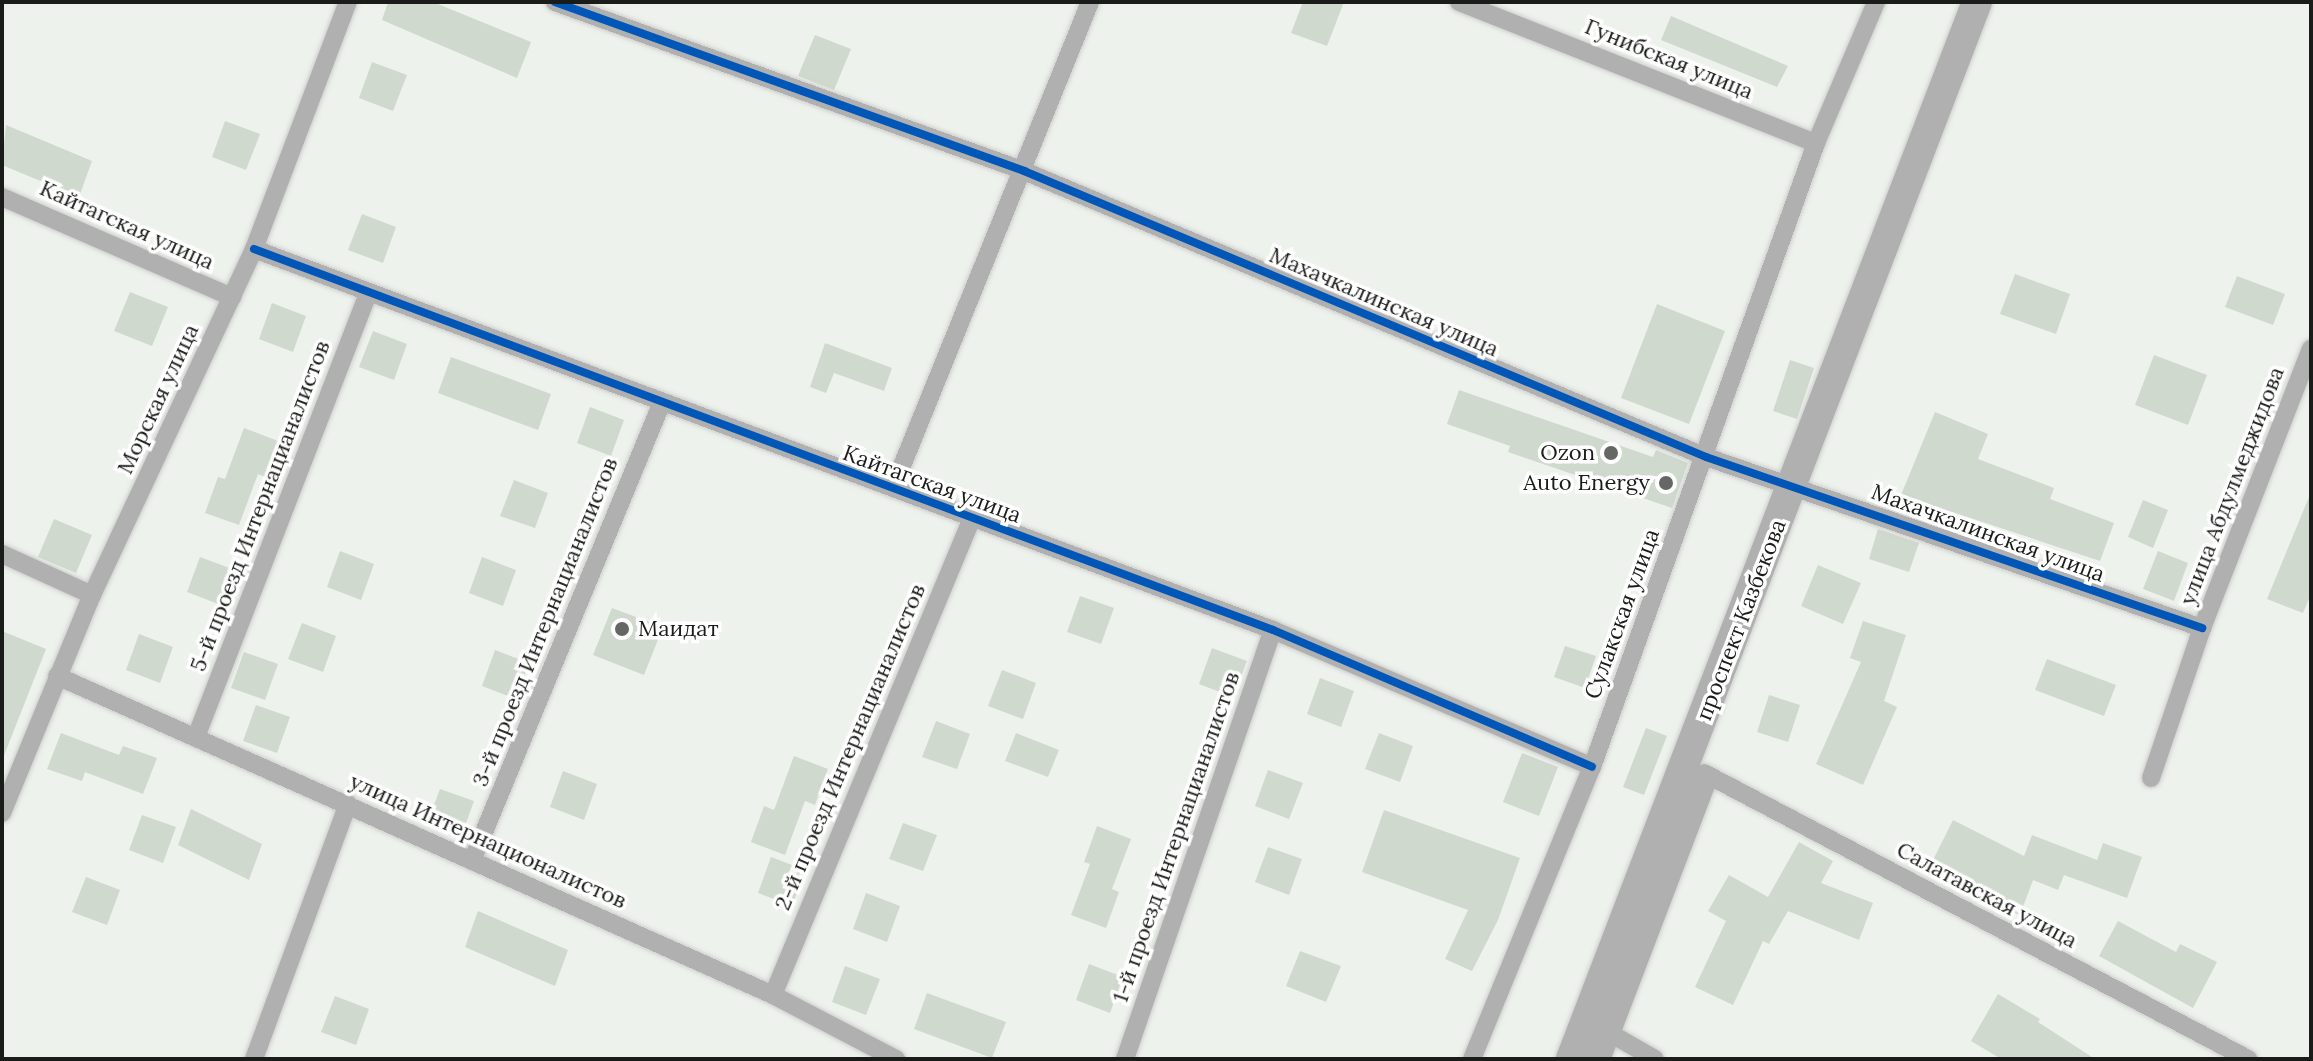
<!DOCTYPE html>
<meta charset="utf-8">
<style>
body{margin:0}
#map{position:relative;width:2313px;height:1061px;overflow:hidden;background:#eef2ed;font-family:Lora,serif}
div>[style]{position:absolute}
.building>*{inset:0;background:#d0d9ce}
.roads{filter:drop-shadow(0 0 2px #cdcfcc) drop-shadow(0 0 2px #cdcfcc)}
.minor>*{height:18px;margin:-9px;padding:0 9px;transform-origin:9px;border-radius:9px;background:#b0b0b1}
.trunk>*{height:30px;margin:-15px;padding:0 15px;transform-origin:15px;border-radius:15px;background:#afb0af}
.cycleway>*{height:8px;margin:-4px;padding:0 4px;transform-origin:4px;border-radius:4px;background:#0057b8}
.dots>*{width:22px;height:22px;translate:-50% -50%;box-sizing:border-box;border:4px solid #fff;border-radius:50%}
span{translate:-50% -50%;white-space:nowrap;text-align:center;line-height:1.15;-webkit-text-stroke:7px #fff;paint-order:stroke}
.street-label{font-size:22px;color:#1a1c19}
.poi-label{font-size:22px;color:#1a1c19}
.right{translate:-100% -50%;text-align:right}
.left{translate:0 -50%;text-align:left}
.frame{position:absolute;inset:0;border:4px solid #1a1c19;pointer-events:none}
</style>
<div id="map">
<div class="building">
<i style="clip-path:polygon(388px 2px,433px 2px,531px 42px,517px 78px,382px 20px)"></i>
<i style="clip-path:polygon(1303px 2px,1344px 2px,1327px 46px,1291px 33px)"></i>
<i style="clip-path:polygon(1671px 16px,1788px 66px,1777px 87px,1661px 40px)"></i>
<i style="clip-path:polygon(815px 35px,851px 49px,834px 90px,798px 76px)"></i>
<i style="clip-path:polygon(372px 62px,407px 75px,393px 111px,359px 98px)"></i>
<i style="clip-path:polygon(225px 121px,260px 134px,246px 170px,212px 157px)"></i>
<i style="clip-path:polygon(6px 125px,92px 161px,79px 197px,2px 165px)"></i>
<i style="clip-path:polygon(362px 214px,396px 227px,383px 263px,348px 250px)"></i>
<i style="clip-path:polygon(2015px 274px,2070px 294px,2056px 334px,2000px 314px)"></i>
<i style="clip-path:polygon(2237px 276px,2285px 294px,2273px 325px,2225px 307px)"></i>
<i style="clip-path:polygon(130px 292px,168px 307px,152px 346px,114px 331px)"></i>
<i style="clip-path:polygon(272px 303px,306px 316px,293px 352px,259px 339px)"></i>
<i style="clip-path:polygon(1657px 304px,1725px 331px,1689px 424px,1621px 398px)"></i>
<i style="clip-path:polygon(373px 331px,407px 344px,394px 380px,359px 367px)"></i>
<i style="clip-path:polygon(825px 343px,892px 368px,884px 391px,834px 373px,826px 393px,810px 387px)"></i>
<i style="clip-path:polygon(2154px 355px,2207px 375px,2188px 425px,2135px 405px)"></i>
<i style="clip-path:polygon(451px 357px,551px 394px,538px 430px,438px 393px)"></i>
<i style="clip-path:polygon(1790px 360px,1814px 368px,1797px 419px,1773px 411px)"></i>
<i style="clip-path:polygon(1459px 390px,1653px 457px,1656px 450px,1688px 463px,1672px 508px,1508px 452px,1510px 446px,1447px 424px)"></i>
<i style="clip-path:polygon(590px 407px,624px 420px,611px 456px,577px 443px)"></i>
<i style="clip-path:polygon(1935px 412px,1988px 434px,1978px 459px,2054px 488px,2050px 499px,2114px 523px,2100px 561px,1901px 495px)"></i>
<i style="clip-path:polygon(244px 428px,278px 441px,265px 477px,258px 474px,239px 525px,205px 513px,218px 477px,225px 479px)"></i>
<i style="clip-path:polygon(514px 480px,548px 493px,535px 528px,500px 516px)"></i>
<i style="clip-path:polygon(2311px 492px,2311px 594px,2303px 613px,2267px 599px)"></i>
<i style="clip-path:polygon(2143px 500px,2168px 510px,2153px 548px,2128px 537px)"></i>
<i style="clip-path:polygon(54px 519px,92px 535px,76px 573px,38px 557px)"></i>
<i style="clip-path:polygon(1878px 529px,1919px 543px,1909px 572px,1869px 559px)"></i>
<i style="clip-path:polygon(340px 551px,374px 564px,361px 600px,327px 587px)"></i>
<i style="clip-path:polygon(2158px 551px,2188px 563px,2174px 601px,2143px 589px)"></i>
<i style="clip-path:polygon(200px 557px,235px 570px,221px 605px,187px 592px)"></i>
<i style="clip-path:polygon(482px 557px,516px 570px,503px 606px,469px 593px)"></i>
<i style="clip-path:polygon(1818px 565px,1861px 583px,1843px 624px,1801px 606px)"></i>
<i style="clip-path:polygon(1080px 596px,1114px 608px,1101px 644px,1067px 632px)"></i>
<i style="clip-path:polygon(612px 608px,663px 627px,644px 675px,593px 655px)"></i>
<i style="clip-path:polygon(1863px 621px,1906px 635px,1884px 701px,1897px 707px,1863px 785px,1816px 764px,1861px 662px,1850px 658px)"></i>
<i style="clip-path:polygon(302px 623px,336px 636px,323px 672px,288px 659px)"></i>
<i style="clip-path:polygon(2px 631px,46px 649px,3px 758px,2px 758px)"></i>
<i style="clip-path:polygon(139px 634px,173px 647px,160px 683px,126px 670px)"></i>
<i style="clip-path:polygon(1565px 646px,1596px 656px,1585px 688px,1554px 677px)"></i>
<i style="clip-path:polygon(1212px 648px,1247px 661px,1233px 697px,1199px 684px)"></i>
<i style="clip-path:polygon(495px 650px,529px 663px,516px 699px,482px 686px)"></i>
<i style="clip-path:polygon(244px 652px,278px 664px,265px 700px,231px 688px)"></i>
<i style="clip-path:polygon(2047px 659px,2116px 685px,2104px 716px,2035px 690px)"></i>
<i style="clip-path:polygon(1002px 670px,1036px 683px,1023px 719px,988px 706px)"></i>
<i style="clip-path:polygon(1320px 678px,1354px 691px,1341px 727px,1307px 714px)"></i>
<i style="clip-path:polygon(1769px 695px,1800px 705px,1788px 742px,1757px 732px)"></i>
<i style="clip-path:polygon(256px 705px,290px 717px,277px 753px,243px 741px)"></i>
<i style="clip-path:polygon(936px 721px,970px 734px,957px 769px,922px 757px)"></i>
<i style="clip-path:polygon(1646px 728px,1667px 736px,1644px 795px,1623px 787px)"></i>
<i style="clip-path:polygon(61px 733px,119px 755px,123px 746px,157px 758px,143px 794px,85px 772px,82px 781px,47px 769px)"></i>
<i style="clip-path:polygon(1016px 733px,1059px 750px,1048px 777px,1005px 761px)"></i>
<i style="clip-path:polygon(1379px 733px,1413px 746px,1400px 782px,1365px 769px)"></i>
<i style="clip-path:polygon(1522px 753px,1558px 767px,1539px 816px,1503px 802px)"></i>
<i style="clip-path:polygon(794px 756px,828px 769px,815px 805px,805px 801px,785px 855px,751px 842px,764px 806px,774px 810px)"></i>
<i style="clip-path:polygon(1268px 770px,1303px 783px,1289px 819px,1255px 806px)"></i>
<i style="clip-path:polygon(563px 771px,597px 784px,584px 820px,550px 807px)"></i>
<i style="clip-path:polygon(440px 789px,474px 801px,461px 837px,427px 824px)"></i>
<i style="clip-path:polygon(191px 809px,262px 844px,249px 880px,178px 845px)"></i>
<i style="clip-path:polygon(1384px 810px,1520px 858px,1498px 920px,1472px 971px,1445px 959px,1468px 910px,1362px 872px)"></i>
<i style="clip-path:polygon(142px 815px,176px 827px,163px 863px,129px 850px)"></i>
<i style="clip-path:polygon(1953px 820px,2024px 856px,2032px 835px,2097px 860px,2103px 843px,2142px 857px,2127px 898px,2064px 875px,2058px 890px,2033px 880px,2020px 915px,2003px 909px,2007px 900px,1932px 862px)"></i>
<i style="clip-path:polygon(903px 823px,937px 835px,923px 871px,889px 859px)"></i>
<i style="clip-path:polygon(1097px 826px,1131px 839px,1112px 889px,1119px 892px,1106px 928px,1071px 915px,1090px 864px,1084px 862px)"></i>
<i style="clip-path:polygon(1799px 842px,1833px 861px,1821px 883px,1873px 903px,1859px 940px,1788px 911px,1769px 944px,1763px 941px,1733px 1005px,1695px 987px,1726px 921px,1708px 911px,1729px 875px,1768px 897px)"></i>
<i style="clip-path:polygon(1268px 847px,1302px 859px,1289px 895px,1255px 882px)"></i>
<i style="clip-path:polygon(771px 857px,805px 870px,792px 906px,758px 893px)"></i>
<i style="clip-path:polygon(86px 877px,120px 890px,107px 925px,72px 912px)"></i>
<i style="clip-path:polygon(866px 893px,900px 906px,887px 942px,853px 929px)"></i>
<i style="clip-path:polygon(478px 911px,568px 950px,555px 986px,465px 947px)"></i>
<i style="clip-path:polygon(2118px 921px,2176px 952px,2180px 944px,2217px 962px,2193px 1008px,2099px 956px)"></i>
<i style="clip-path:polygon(1300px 951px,1341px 966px,1326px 1002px,1286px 986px)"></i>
<i style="clip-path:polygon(1089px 964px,1123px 977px,1110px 1013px,1076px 1000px)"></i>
<i style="clip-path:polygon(845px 966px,880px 979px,866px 1015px,832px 1002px)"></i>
<i style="clip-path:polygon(927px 993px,1006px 1022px,992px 1058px,914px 1029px)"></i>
<i style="clip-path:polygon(1998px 994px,2040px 1019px,2038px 1022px,2095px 1059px,2001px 1059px,1971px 1041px)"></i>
<i style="clip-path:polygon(335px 996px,369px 1009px,356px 1045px,321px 1032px)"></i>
</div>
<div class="roads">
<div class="minor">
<i style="left:555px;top:2px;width:499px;rotate:19.8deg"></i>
<i style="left:1024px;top:171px;width:740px;rotate:22.75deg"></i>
<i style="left:1706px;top:457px;width:525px;rotate:19.02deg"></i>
<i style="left:1459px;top:2px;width:384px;rotate:21.6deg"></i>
<i style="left:2px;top:197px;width:251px;rotate:23.5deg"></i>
<i style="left:254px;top:249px;width:1088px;rotate:20.5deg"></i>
<i style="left:1273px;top:630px;width:347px;rotate:23.2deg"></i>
<i style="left:893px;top:488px;width:524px;rotate:-67.93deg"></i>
<i style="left:2px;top:554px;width:99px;rotate:24.5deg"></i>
<i style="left:57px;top:676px;width:784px;rotate:24.01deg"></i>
<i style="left:773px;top:995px;width:139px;rotate:27.5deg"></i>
<i style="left:196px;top:737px;width:477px;rotate:-68.8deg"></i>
<i style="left:1704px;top:773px;width:615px;rotate:27.73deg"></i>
<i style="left:2151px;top:778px;width:158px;rotate:-71.2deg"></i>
<i style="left:2202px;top:628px;width:300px;rotate:-68.7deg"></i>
<i style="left:2px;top:813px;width:236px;rotate:-67.6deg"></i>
<i style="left:92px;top:595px;width:382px;rotate:-64.9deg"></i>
<i style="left:254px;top:249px;width:264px;rotate:-69.2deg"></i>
<i style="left:472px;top:861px;width:497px;rotate:-67.5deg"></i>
<i style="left:773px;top:995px;width:517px;rotate:-67.35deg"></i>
<i style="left:1606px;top:1031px;width:56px;rotate:29.7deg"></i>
<i style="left:254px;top:1059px;width:272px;rotate:-69.8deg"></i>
<i style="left:1125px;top:1059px;width:454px;rotate:-71deg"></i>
<i style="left:1472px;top:1059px;width:316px;rotate:-67.7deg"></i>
<i style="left:1592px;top:767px;width:663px;rotate:-70.25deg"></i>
<i style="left:1816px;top:143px;width:153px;rotate:-66.9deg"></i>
</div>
<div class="trunk">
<i style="left:1571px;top:1059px;width:1132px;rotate:-68.99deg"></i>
<i style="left:1595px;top:1059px;width:298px;rotate:-69.1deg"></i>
</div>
</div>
<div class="cycleway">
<i style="left:555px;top:2px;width:499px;rotate:19.8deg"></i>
<i style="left:1024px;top:171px;width:740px;rotate:22.75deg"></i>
<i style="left:1706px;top:457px;width:525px;rotate:19.02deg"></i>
<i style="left:254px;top:249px;width:1088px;rotate:20.5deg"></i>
<i style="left:1273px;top:630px;width:347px;rotate:23.2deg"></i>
</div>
<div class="dots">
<i style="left:1611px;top:453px;background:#646763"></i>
<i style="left:1666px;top:483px;background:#646763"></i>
<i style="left:622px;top:629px;background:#646763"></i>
</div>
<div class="street-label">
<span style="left:1669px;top:59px;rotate:22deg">Гунибская улица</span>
<span style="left:127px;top:225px;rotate:24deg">Кайтагская улица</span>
<span style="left:1384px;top:302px;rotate:23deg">Махачкалинская улица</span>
<span style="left:158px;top:399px;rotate:-65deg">Морская улица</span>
<span style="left:932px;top:484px;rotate:20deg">Кайтагская улица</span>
<span style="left:2232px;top:486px;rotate:-69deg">улица Абдулмеджидова</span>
<span style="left:260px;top:506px;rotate:-69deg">5-й проезд Интернацианалистов</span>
<span style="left:1988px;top:533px;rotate:20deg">Махачкалинская улица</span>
<span style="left:1622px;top:614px;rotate:-70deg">Сулакская улица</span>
<span style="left:1741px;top:620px;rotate:-69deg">проспект Казбекова</span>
<span style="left:545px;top:622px;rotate:-68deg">3-й проезд Интернацианалистов</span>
<span style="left:850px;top:747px;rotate:-67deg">2-й проезд Интернацианалистов</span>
<span style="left:1176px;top:837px;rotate:-71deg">1-й проезд Интернацианалистов</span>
<span style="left:488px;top:841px;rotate:24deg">улица Интернационалистов</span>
<span style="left:1987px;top:895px;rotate:28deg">Салатавская улица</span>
</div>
<div class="poi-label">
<span class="right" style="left:1595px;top:453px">Ozon</span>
<span class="right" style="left:1650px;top:483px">Auto Energy</span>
<span class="left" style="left:638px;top:629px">Маидат</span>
</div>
<div class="frame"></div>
</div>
